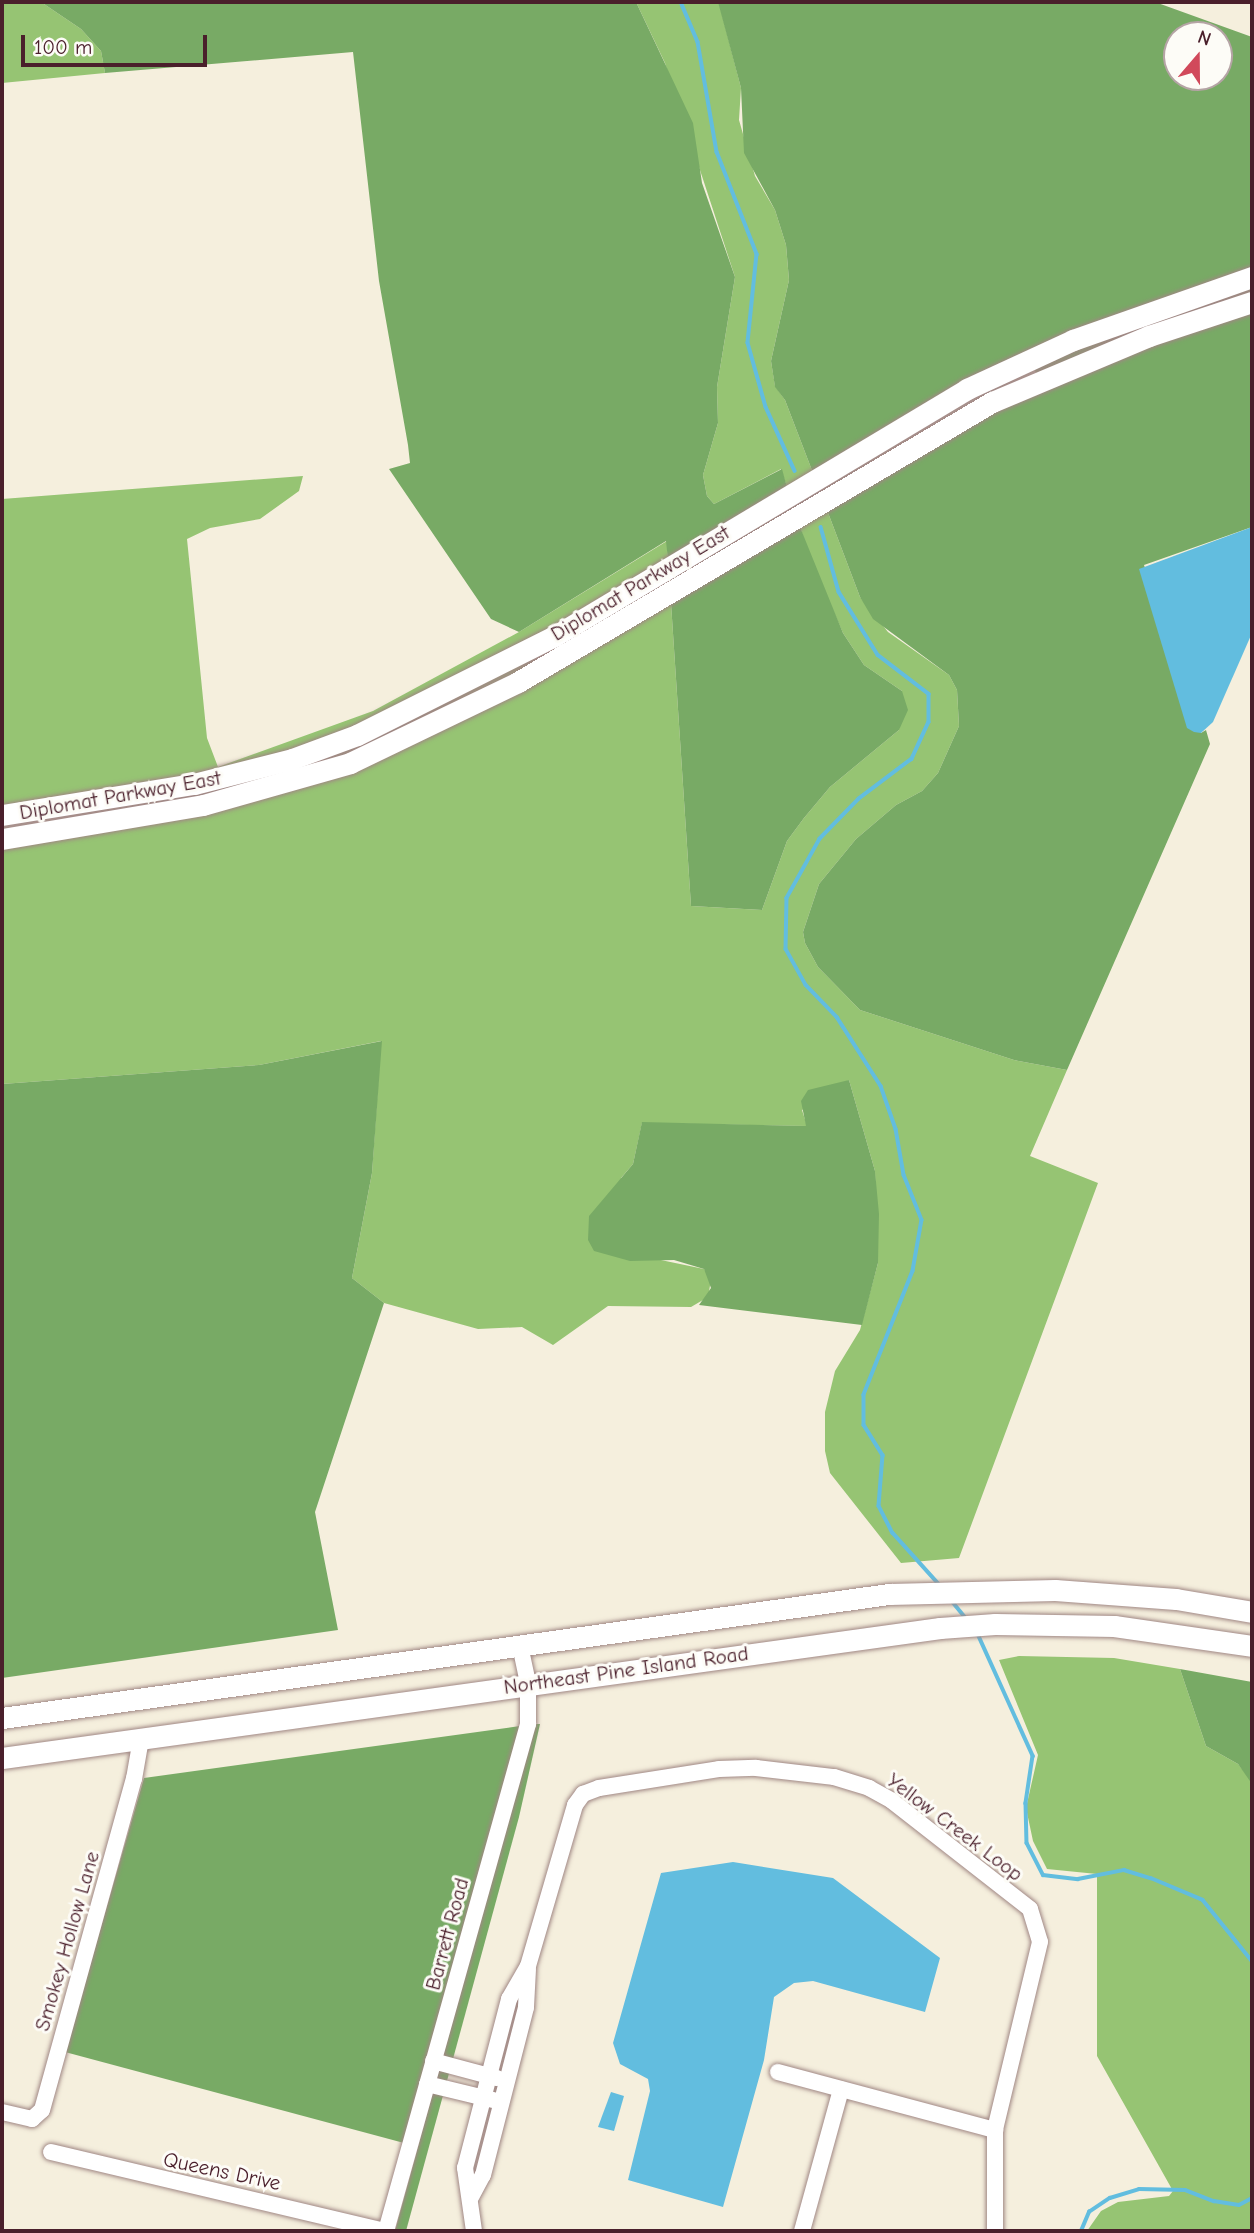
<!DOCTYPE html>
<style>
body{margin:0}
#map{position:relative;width:1254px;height:2233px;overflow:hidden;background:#f5efdd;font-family:"Comic Neue",sans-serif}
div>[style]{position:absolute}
.green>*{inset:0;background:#96c473}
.forest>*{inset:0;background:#78aa65}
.water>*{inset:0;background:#62bddf}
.stream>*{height:3.5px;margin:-1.75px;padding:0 1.75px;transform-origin:1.75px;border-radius:1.75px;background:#62bddf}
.roads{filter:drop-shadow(0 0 2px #a08784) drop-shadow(0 0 2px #a08784)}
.minor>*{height:16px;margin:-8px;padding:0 8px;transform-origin:8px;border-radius:8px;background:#fff}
.major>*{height:21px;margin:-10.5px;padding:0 10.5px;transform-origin:10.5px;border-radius:10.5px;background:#fff}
span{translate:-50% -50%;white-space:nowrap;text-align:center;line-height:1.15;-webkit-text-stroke:6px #fdfcf7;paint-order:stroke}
.street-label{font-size:21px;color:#4a1f2b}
.frame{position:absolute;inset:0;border:4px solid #4a1f2b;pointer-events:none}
.north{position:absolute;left:1163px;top:21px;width:70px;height:70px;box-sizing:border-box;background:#fdfcf7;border:2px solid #b5a4a5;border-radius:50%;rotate:20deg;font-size:19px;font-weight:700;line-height:28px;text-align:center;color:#4a1f2b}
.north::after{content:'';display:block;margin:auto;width:24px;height:32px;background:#d1495b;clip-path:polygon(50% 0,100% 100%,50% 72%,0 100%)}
.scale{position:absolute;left:21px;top:35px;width:186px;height:32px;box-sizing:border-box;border:4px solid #4a1f2b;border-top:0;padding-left:9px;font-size:21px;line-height:24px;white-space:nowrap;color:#4a1f2b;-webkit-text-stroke:5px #fdfcf7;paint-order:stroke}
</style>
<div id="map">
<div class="green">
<i style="clip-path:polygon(2px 2px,41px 2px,81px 29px,101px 51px,105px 73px,2px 83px)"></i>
<i style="clip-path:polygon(636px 2px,719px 3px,741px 88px,739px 120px,755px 176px,775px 210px,786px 245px,789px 280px,771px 361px,775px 386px,785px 400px,813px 473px,787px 487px,781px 469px,714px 504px,707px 496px,703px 475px,718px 423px,717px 387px,735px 277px,665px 63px)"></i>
<i style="clip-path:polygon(303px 476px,299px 491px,260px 519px,210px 528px,187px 539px,207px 738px,218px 767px,373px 711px,519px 632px,667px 541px,668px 560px,550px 631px,334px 737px,193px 777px,2px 808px,2px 499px)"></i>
<i style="clip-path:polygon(827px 510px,860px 597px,888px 632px,949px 675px,957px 690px,959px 726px,938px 773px,922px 791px,896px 805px,856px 839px,819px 884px,803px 932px,805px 943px,818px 967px,860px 1010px,1014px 1060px,1067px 1070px,1030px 1156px,1098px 1183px,959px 1558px,901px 1563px,830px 1473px,825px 1451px,825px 1412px,835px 1371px,860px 1330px,878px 1263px,875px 1171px,849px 1080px,802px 1110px,807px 1126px,642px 1123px,633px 1164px,621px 1178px,656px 1259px,704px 1269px,711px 1280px,708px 1297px,691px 1307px,608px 1306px,553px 1345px,522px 1327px,478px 1329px,384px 1303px,352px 1278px,372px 1173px,381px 1041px,259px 1065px,2px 1084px,2px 846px,277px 794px,671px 603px,691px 906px,762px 910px,787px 841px,804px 818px,830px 787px,899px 730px,902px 691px,864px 665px,843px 633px,810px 558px,800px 527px)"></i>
<i style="clip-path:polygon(532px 656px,537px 664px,348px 756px,239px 789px,238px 781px)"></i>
<i style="clip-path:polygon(1019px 1656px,1114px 1658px,1180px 1669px,1206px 1746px,1238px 1764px,1250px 1779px,1252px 2231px,1087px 2231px,1101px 2211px,1118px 2202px,1169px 2196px,1173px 2191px,1097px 2056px,1097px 1874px,1047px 1869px,1033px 1841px,1026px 1808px,1038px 1755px,999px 1660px)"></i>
</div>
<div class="forest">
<i style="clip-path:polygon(41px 2px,636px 2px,693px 123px,702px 183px,735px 277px,717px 387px,718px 423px,703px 475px,707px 496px,714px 504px,782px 469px,787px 487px,668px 560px,666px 541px,519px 632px,491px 619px,389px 469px,410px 463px,408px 445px,379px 281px,353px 52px,105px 73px,101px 51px,81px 29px)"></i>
<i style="clip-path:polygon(evenodd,718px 2px,1155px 2px,1252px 37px,1252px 269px,1228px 276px,813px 473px,785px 400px,775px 387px,771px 361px,789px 280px,786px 245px,775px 210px,744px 153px,741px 88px,718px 2px,1177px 35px,1219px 35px,1219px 77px,1177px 77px,1177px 35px)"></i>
<i style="clip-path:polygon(1252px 284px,1252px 295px,1037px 374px,1032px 366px)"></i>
<i style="clip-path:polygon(1252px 309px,1252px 527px,1144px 565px,1201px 733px,1206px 730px,1210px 744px,1067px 1070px,1014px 1060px,860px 1010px,818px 967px,805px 943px,803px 932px,819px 884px,856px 839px,896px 805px,922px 791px,938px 773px,959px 726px,957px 690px,949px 675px,873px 619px,860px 597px,827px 510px,962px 427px,1096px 364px)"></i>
<i style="clip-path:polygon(800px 527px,843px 633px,864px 665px,902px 691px,908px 710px,899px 730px,830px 787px,804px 818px,787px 841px,762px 910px,691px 906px,671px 603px)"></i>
<i style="clip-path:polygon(382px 1041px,372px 1173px,352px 1278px,384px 1303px,315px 1512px,338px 1630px,2px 1678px,2px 1084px,259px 1065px)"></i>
<i style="clip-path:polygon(849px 1080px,875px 1171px,879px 1214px,878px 1263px,862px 1325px,699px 1305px,711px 1288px,704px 1269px,674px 1260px,630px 1261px,594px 1251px,588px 1240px,589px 1216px,633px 1164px,642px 1122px,806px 1126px,801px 1101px,808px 1090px)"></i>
<i style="clip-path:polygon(1180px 1669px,1252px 1682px,1252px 1784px,1238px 1764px,1206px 1746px)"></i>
<i style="clip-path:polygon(534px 1724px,540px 1724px,519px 1817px,406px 2231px,395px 2231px)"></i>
<i style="clip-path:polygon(520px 1726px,404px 2143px,65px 2052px,144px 1778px)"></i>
</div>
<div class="water">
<i style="clip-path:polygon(1252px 527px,1252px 633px,1213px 722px,1201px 733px,1194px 732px,1187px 728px,1139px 569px)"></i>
<i style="clip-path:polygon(733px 1862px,833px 1878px,940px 1958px,925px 2012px,813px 1981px,794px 1983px,774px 1997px,764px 2060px,723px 2207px,628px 2180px,650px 2091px,648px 2079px,620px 2064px,613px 2043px,661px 1873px)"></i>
<i style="clip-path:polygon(611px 2092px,624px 2096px,614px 2131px,598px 2127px)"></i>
</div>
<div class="stream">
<i style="left:681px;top:2px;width:43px;rotate:67deg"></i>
<i style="left:698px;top:42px;width:112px;rotate:80.2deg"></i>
<i style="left:717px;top:152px;width:110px;rotate:68.6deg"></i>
<i style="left:757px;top:254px;width:89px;rotate:95.8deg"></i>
<i style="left:748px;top:343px;width:66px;rotate:74.3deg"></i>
<i style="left:766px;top:407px;width:70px;rotate:65.6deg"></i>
<i style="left:821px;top:527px;width:67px;rotate:74.5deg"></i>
<i style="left:839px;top:592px;width:74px;rotate:58.2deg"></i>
<i style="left:878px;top:655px;width:64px;rotate:37.4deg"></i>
<i style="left:929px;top:694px;width:28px;rotate:90deg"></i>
<i style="left:929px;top:722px;width:41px;rotate:114.7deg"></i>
<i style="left:912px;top:759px;width:66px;rotate:143deg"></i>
<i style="left:859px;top:799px;width:56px;rotate:134.3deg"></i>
<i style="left:820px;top:839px;width:68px;rotate:119.2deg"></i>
<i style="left:787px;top:898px;width:51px;rotate:91.1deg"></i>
<i style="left:786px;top:949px;width:41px;rotate:60.9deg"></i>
<i style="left:806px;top:985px;width:45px;rotate:45.9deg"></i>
<i style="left:837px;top:1017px;width:82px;rotate:57.5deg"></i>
<i style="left:881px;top:1086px;width:46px;rotate:70.8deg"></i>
<i style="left:896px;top:1129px;width:47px;rotate:80.1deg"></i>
<i style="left:904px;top:1175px;width:48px;rotate:68.2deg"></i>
<i style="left:922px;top:1220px;width:52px;rotate:100deg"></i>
<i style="left:913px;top:1271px;width:133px;rotate:111.6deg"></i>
<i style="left:864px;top:1395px;width:30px;rotate:90deg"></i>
<i style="left:864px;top:1425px;width:36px;rotate:58deg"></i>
<i style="left:883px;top:1455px;width:51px;rotate:94.5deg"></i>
<i style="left:879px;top:1506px;width:30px;rotate:63deg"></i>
<i style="left:893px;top:1533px;width:69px;rotate:48deg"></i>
<i style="left:952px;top:1601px;width:21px;rotate:51deg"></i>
<i style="left:978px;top:1634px;width:134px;rotate:65.7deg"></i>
<i style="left:1033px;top:1756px;width:48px;rotate:98.5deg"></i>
<i style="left:1026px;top:1803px;width:40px;rotate:88.6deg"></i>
<i style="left:1027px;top:1843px;width:36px;rotate:63deg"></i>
<i style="left:1043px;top:1875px;width:35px;rotate:7deg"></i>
<i style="left:1078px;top:1879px;width:47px;rotate:-11.1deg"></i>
<i style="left:1124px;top:1870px;width:28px;rotate:17deg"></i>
<i style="left:1151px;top:1878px;width:56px;rotate:22.9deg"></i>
<i style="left:1203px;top:1900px;width:78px;rotate:51.2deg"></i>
<i style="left:1081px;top:2231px;width:21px;rotate:-67deg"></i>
<i style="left:1089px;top:2212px;width:25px;rotate:-34deg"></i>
<i style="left:1110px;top:2198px;width:30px;rotate:-17deg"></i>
<i style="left:1139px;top:2189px;width:46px;rotate:1.2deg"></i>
<i style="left:1185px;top:2190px;width:31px;rotate:21deg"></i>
<i style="left:1214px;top:2201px;width:25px;rotate:9deg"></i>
<i style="left:1239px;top:2205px;width:15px;rotate:-28deg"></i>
</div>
<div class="roads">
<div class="minor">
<i style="left:433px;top:2061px;width:66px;rotate:14.9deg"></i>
<i style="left:778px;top:2072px;width:225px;rotate:15deg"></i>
<i style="left:427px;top:2084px;width:68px;rotate:13.6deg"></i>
<i style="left:2px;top:2112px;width:31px;rotate:13deg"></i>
<i style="left:32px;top:2119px;width:13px;rotate:-42deg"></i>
<i style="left:42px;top:2110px;width:344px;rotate:-74.5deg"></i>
<i style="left:134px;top:1779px;width:41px;rotate:-80.1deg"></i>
<i style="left:51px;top:2152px;width:342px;rotate:13.3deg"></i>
<i style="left:470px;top:2199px;width:27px;rotate:-62deg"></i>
<i style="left:483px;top:2175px;width:173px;rotate:-75.6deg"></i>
<i style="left:526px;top:2007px;width:38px;rotate:-87deg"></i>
<i style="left:386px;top:2231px;width:527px;rotate:-74.35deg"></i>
<i style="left:528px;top:1724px;width:41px;rotate:-90deg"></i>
<i style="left:528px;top:1683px;width:38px;rotate:-102deg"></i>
<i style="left:474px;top:2231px;width:64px;rotate:-98.1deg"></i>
<i style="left:465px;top:2168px;width:175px;rotate:-75.4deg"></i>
<i style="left:509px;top:1999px;width:38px;rotate:-60deg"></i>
<i style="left:528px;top:1966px;width:168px;rotate:-73.7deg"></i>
<i style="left:575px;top:1805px;width:14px;rotate:-54deg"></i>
<i style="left:583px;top:1794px;width:17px;rotate:-21deg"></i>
<i style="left:599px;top:1788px;width:121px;rotate:-9deg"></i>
<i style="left:719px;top:1769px;width:37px;rotate:-2deg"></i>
<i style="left:756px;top:1768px;width:79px;rotate:6.6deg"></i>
<i style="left:834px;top:1777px;width:37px;rotate:17deg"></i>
<i style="left:869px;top:1788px;width:26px;rotate:29deg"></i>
<i style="left:892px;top:1801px;width:175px;rotate:38deg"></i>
<i style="left:1030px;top:1909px;width:34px;rotate:73deg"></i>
<i style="left:1040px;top:1942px;width:193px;rotate:103.5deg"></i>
<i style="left:995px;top:2130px;width:101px;rotate:90deg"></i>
<i style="left:802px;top:2231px;width:147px;rotate:-74.6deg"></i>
</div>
<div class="major">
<i style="left:2px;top:815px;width:194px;rotate:-9.2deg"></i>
<i style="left:194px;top:784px;width:101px;rotate:-14.3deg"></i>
<i style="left:292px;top:759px;width:69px;rotate:-20.3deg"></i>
<i style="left:357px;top:735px;width:219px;rotate:-26.6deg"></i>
<i style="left:553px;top:637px;width:483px;rotate:-30.9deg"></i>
<i style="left:967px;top:389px;width:117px;rotate:-24.8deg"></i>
<i style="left:1073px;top:340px;width:190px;rotate:-19.4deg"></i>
<i style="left:2px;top:839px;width:204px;rotate:-9.6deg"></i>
<i style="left:203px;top:805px;width:153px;rotate:-15.9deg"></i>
<i style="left:350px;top:763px;width:187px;rotate:-25.7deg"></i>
<i style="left:518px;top:682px;width:551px;rotate:-30.57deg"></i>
<i style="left:992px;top:402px;width:170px;rotate:-22.8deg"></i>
<i style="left:1149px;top:336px;width:108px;rotate:-18.3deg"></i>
<i style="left:2px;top:1718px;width:896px;rotate:-7.96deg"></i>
<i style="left:889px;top:1594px;width:166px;rotate:-1.4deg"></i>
<i style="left:1055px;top:1590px;width:121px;rotate:4.3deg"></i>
<i style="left:1176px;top:1599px;width:77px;rotate:9.7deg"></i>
<i style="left:2px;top:1758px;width:947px;rotate:-7.89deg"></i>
<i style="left:940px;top:1628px;width:55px;rotate:-4.2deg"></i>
<i style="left:995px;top:1624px;width:119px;rotate:1deg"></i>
<i style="left:1114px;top:1626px;width:139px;rotate:8.2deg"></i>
</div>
</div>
<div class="street-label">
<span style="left:640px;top:583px;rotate:-31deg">Diplomat Parkway East</span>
<span style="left:120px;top:795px;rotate:-10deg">Diplomat Parkway East</span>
<span style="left:626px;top:1670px;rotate:-8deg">Northeast Pine Island Road</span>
<span style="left:955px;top:1827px;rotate:37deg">Yellow Creek Loop</span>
<span style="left:447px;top:1934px;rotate:-75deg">Barrett Road</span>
<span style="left:67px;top:1941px;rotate:-74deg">Smokey Hollow Lane</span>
<span style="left:222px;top:2171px;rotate:12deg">Queens Drive</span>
</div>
<div class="frame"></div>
<div class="north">N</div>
<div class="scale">100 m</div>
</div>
